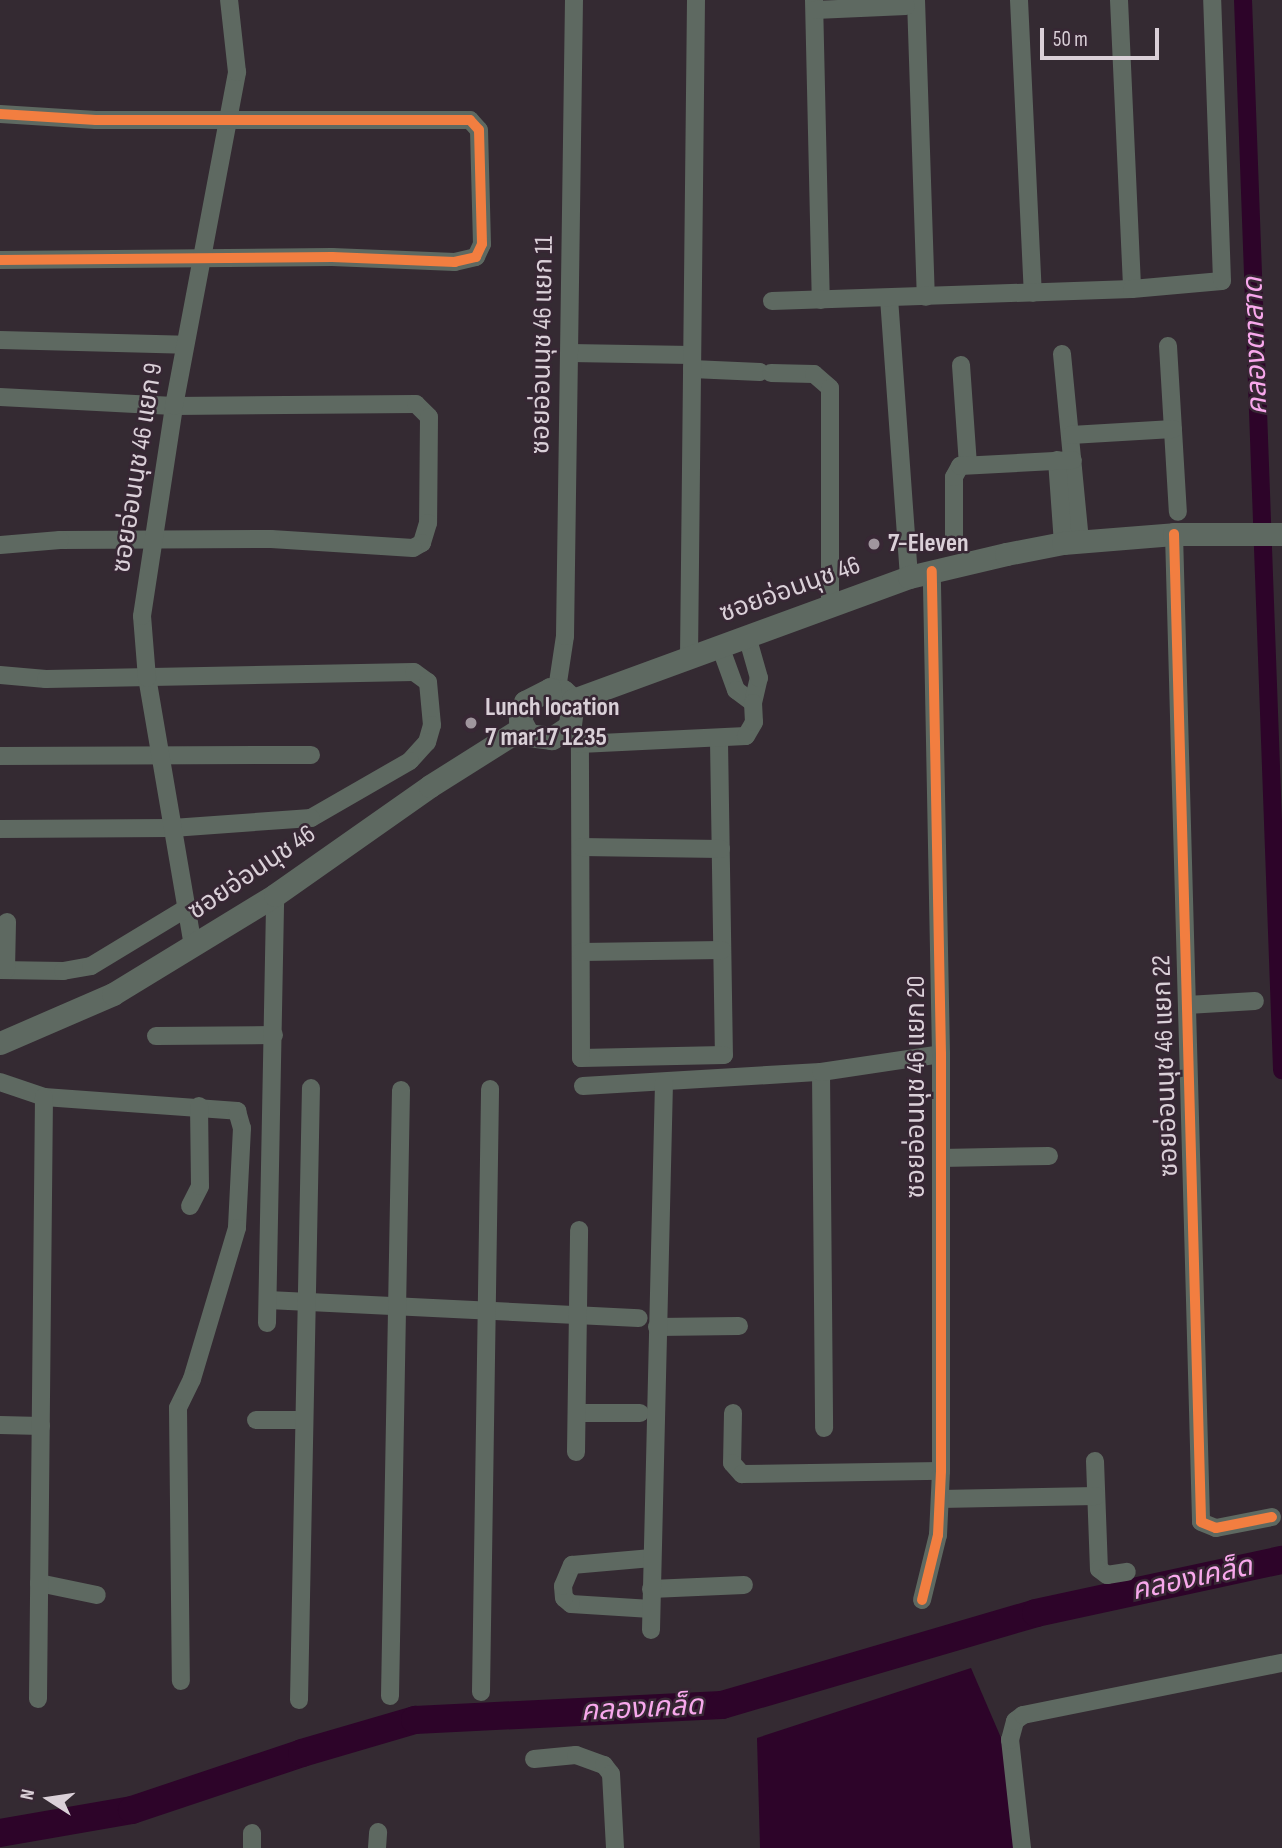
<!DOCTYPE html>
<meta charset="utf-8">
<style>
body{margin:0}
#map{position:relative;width:1282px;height:1848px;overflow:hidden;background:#342a32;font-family:"Sofia Sans Condensed","Noto Sans Thai",sans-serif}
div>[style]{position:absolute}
.water>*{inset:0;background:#2d0429}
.canal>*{height:18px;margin:-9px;padding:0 9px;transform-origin:9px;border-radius:9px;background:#2d0429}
.river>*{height:28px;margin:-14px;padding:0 14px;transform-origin:14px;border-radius:14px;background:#2d0429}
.minor>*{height:18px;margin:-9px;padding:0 9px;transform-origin:9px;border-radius:9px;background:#5e6961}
.tertiary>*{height:23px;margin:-11.5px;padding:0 11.5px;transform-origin:11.5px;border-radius:11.5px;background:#5e6961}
.cycleway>*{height:10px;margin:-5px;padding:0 5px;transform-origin:5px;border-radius:5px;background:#f27e40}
.dots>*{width:19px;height:19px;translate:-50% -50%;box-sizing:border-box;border:4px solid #372734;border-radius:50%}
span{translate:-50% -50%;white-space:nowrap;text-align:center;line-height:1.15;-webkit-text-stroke:5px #372734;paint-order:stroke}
.street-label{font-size:26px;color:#dad0d8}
.poi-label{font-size:26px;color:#dad0d8;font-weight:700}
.left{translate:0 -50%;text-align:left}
.water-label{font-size:28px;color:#f8a8ec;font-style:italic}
.north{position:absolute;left:14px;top:1764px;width:70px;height:70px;-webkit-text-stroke:5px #372734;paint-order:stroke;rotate:282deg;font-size:19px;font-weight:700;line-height:28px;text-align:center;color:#dad0d8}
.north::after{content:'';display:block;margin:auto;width:24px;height:32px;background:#dad0d8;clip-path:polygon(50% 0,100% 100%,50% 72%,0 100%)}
.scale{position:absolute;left:1040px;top:28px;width:119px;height:32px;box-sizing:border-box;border:4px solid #dad0d8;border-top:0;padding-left:9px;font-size:21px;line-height:24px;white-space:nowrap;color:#dad0d8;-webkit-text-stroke:5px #372734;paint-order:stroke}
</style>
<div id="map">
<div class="water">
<i style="clip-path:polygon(971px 1668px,1008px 1754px,1015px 1848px,760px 1848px,757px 1738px)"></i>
</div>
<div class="canal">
<i style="left:1243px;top:0;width:1071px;rotate:87.91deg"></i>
</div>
<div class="river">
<i style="left:0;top:1833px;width:134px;rotate:-9.9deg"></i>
<i style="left:132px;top:1810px;width:179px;rotate:-18.5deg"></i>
<i style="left:302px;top:1753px;width:118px;rotate:-16.3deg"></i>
<i style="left:415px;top:1720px;width:307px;rotate:-2.8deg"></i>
<i style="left:722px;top:1705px;width:327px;rotate:-16.3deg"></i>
<i style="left:1036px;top:1613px;width:252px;rotate:-12.2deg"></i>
</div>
<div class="minor">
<i style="left:814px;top:0;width:300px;rotate:88.7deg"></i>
<i style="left:916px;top:0;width:297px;rotate:88.1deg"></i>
<i style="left:1019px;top:0;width:293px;rotate:87.3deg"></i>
<i style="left:1119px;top:0;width:289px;rotate:87.4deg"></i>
<i style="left:815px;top:10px;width:91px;rotate:-2.5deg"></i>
<i style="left:0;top:114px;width:96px;rotate:3.6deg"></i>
<i style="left:96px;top:120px;width:374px"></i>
<i style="left:470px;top:120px;width:13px;rotate:48deg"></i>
<i style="left:479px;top:130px;width:114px;rotate:88.5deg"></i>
<i style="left:482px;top:244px;width:14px;rotate:115deg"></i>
<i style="left:476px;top:257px;width:22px;rotate:167deg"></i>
<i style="left:455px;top:262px;width:123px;rotate:-177.7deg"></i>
<i style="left:332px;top:257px;width:332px;rotate:179.5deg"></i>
<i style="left:889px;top:298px;width:280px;rotate:85.9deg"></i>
<i style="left:772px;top:301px;width:360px;rotate:-1.9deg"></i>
<i style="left:1132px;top:289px;width:90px;rotate:-5.1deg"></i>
<i style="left:1222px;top:281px;width:281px;rotate:-92deg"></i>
<i style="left:0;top:340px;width:185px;rotate:1.5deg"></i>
<i style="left:1168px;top:346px;width:166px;rotate:86.6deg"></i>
<i style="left:570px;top:353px;width:122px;rotate:0.9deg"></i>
<i style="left:1062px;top:354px;width:188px;rotate:84.5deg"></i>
<i style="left:961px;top:365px;width:99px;rotate:86deg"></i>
<i style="left:692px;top:369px;width:68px;rotate:2.5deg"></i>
<i style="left:771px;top:373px;width:43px;rotate:1.3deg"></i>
<i style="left:814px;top:374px;width:21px;rotate:41deg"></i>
<i style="left:830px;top:388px;width:217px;rotate:90deg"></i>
<i style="left:0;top:397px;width:174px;rotate:3deg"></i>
<i style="left:174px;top:406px;width:242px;rotate:-0.5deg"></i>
<i style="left:416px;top:404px;width:18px;rotate:45deg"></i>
<i style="left:429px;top:417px;width:106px;rotate:90.5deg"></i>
<i style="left:428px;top:523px;width:21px;rotate:107deg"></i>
<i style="left:422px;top:543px;width:10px;rotate:151deg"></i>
<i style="left:413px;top:548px;width:142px;rotate:-176.4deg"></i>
<i style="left:271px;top:539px;width:211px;rotate:179.7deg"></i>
<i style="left:60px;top:540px;width:60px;rotate:175.2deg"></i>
<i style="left:1071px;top:435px;width:102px;rotate:-3.4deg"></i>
<i style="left:1057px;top:460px;width:83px;rotate:85.9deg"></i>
<i style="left:1174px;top:534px;width:988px;rotate:88.43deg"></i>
<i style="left:1201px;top:1522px;width:16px;rotate:22deg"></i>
<i style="left:1216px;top:1528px;width:57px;rotate:-11.1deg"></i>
<i style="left:954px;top:541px;width:64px;rotate:-90deg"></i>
<i style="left:954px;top:477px;width:13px;rotate:-61deg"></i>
<i style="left:960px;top:466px;width:113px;rotate:-3deg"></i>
<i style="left:720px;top:646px;width:47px;rotate:70deg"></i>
<i style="left:736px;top:690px;width:21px;rotate:37deg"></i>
<i style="left:753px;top:703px;width:26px;rotate:-77deg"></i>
<i style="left:759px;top:678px;width:44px;rotate:-105.9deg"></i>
<i style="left:689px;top:657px;width:657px;rotate:-89.39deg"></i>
<i style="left:0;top:675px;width:46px;rotate:5deg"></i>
<i style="left:46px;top:679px;width:368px;rotate:-1.1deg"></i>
<i style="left:414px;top:672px;width:17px;rotate:36deg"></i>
<i style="left:428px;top:682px;width:43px;rotate:84.7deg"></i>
<i style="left:432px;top:725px;width:18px;rotate:106deg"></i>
<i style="left:427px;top:742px;width:25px;rotate:132deg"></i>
<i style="left:410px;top:761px;width:114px;rotate:150.1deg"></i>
<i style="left:311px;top:818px;width:139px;rotate:175.9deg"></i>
<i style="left:172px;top:828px;width:172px;rotate:179.7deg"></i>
<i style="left:557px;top:689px;width:54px;rotate:-81.4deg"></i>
<i style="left:565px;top:636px;width:636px;rotate:-89.19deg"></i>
<i style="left:719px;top:741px;width:314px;rotate:89.1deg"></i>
<i style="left:724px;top:1055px;width:143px;rotate:178.8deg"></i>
<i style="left:581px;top:1058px;width:314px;rotate:-90.2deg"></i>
<i style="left:580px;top:744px;width:166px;rotate:-2.8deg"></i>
<i style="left:746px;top:736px;width:16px;rotate:-60deg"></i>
<i style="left:754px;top:722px;width:19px;rotate:-93deg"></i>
<i style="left:0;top:756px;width:311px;rotate:-0.2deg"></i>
<i style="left:581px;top:847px;width:140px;rotate:0.8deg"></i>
<i style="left:193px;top:946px;width:272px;rotate:-99.7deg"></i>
<i style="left:147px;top:678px;width:62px;rotate:-94.6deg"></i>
<i style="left:142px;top:616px;width:212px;rotate:-81.3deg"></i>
<i style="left:174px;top:406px;width:340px;rotate:-79.3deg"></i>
<i style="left:237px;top:72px;width:72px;rotate:-96.3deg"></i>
<i style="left:581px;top:952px;width:141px;rotate:-0.8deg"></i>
<i style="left:0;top:970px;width:63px;rotate:0.9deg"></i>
<i style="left:63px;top:971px;width:28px;rotate:-10deg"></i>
<i style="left:91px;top:966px;width:110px;rotate:-31.2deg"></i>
<i style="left:6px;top:970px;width:48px;rotate:-88.8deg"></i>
<i style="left:1187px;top:1005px;width:68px;rotate:-3.4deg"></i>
<i style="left:156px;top:1036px;width:118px;rotate:-0.5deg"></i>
<i style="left:821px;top:1072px;width:356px;rotate:89.5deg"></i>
<i style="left:0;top:1082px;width:46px;rotate:18.8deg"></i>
<i style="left:44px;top:1097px;width:194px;rotate:4.1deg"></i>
<i style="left:237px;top:1111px;width:18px;rotate:74deg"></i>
<i style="left:242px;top:1128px;width:100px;rotate:92.9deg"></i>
<i style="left:237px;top:1228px;width:158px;rotate:106.6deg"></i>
<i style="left:192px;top:1379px;width:32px;rotate:116deg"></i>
<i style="left:178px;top:1408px;width:273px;rotate:89.4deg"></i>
<i style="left:583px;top:1086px;width:238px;rotate:-3.4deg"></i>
<i style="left:821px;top:1072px;width:121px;rotate:-8.5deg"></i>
<i style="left:941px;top:1158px;width:108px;rotate:-1.1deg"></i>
<i style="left:190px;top:1206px;width:22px;rotate:-63deg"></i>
<i style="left:200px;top:1186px;width:80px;rotate:-90.7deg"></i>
<i style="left:268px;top:1300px;width:371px;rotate:2.8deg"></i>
<i style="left:267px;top:1323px;width:428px;rotate:-88.9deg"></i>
<i style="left:657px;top:1327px;width:82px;rotate:-0.7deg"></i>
<i style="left:577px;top:1413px;width:63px"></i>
<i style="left:733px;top:1413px;width:50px;rotate:91.1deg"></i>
<i style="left:732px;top:1463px;width:15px;rotate:48deg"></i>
<i style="left:742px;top:1474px;width:199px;rotate:-0.9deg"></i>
<i style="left:256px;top:1420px;width:48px"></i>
<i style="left:0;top:1425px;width:41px;rotate:1.4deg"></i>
<i style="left:576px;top:1452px;width:222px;rotate:-89.2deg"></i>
<i style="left:1095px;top:1461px;width:108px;rotate:87.9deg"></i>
<i style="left:1099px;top:1569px;width:10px;rotate:37deg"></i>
<i style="left:1107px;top:1575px;width:20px;rotate:-9deg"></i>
<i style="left:940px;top:1499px;width:156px;rotate:-1.1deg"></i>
<i style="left:39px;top:1583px;width:59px;rotate:11.7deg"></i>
<i style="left:651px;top:1589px;width:93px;rotate:-2.5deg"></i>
<i style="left:922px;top:1600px;width:67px;rotate:-76.2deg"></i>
<i style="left:938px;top:1535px;width:64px;rotate:-87.3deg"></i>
<i style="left:941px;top:1471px;width:417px;rotate:-90deg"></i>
<i style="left:941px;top:1054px;width:483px;rotate:-91.1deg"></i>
<i style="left:651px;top:1609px;width:80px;rotate:-176.4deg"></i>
<i style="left:571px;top:1604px;width:9px;rotate:-139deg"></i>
<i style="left:564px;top:1598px;width:12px;rotate:-95deg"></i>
<i style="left:563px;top:1586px;width:23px;rotate:-67deg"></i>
<i style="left:572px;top:1565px;width:80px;rotate:-5deg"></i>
<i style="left:651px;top:1630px;width:548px;rotate:-88.64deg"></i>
<i style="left:481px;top:1692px;width:603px;rotate:-89.14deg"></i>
<i style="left:390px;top:1696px;width:606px;rotate:-88.96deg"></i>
<i style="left:38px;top:1699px;width:602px;rotate:-89.43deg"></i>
<i style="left:299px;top:1700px;width:612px;rotate:-88.88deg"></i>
<i style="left:534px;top:1759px;width:42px;rotate:-5.4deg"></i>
<i style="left:576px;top:1755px;width:30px;rotate:20deg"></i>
<i style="left:604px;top:1765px;width:11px;rotate:52deg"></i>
<i style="left:611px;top:1774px;width:74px;rotate:86.9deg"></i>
<i style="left:252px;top:1833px;width:15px;rotate:90deg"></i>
<i style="left:377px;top:1848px;width:16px;rotate:-86deg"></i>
<i style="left:1022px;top:1848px;width:109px;rotate:-96.3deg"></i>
<i style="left:1010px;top:1740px;width:20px;rotate:-75deg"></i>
<i style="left:1015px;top:1721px;width:10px;rotate:-37deg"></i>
<i style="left:1023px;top:1715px;width:264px;rotate:-11.4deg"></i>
</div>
<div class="tertiary">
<i style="left:550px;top:689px;width:13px;rotate:9deg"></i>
<i style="left:563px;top:691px;width:13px;rotate:42deg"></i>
<i style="left:573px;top:700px;width:26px;rotate:97deg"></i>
<i style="left:570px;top:726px;width:22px;rotate:146deg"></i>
<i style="left:552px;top:738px;width:24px;rotate:-173deg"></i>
<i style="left:528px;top:735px;width:17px;rotate:-118deg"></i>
<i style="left:520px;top:720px;width:19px;rotate:-74deg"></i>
<i style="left:525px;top:702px;width:28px;rotate:-27deg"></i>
<i style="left:573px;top:700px;width:358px;rotate:-20.1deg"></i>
<i style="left:909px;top:577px;width:100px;rotate:-13.3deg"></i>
<i style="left:1006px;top:554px;width:58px;rotate:-10.9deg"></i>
<i style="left:1063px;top:543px;width:111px;rotate:-4.6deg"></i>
<i style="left:1174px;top:534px;width:108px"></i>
<i style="left:0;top:1043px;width:123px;rotate:-23.4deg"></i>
<i style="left:113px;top:994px;width:190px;rotate:-31.4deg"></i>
<i style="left:275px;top:895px;width:189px;rotate:-35.1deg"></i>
<i style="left:430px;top:786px;width:109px;rotate:-32.2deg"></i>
</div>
<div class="cycleway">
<i style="left:0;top:114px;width:96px;rotate:3.6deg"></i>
<i style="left:96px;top:120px;width:374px"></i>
<i style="left:470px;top:120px;width:13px;rotate:48deg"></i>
<i style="left:479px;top:130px;width:114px;rotate:88.5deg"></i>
<i style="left:482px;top:244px;width:14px;rotate:115deg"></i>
<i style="left:476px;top:257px;width:22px;rotate:167deg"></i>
<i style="left:455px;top:262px;width:123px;rotate:-177.7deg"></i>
<i style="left:332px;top:257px;width:332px;rotate:179.5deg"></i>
<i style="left:1174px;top:534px;width:988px;rotate:88.43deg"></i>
<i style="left:1201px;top:1522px;width:16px;rotate:22deg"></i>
<i style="left:1216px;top:1528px;width:57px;rotate:-11.1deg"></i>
<i style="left:922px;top:1600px;width:67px;rotate:-76.2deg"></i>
<i style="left:938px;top:1535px;width:64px;rotate:-87.3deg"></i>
<i style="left:941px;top:1471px;width:417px;rotate:-90deg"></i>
<i style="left:941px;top:1054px;width:483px;rotate:-91.1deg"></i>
</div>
<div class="dots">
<i style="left:874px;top:544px;background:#a0969e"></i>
<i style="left:471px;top:723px;background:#a0969e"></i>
</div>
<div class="street-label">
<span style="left:543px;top:345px;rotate:-89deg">ซอยอ่อนนุช 46 แยก 11</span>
<span style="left:138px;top:468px;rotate:-81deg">ซอยอ่อนนุช 46 แยก 9</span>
<span style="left:790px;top:590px;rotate:-20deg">ซอยอ่อนนุช 46</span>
<span style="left:252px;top:873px;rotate:-34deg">ซอยอ่อนนุช 46</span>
<span style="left:1166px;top:1066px;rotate:-92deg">ซอยอ่อนนุช 46 แยก 22</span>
<span style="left:917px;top:1087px;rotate:-90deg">ซอยอ่อนนุช 46 แยก 20</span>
</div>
<div class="poi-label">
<span class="left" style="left:888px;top:544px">7-Eleven</span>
<span class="left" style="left:485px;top:723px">Lunch location<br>7 mar17 1235</span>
</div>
<div class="water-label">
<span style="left:1256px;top:346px;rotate:-92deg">คลองตาสาด</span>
<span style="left:1192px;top:1579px;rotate:-12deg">คลองเคล็ด</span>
<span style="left:642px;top:1709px;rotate:-3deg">คลองเคล็ด</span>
</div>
<div class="north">N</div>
<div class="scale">50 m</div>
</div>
